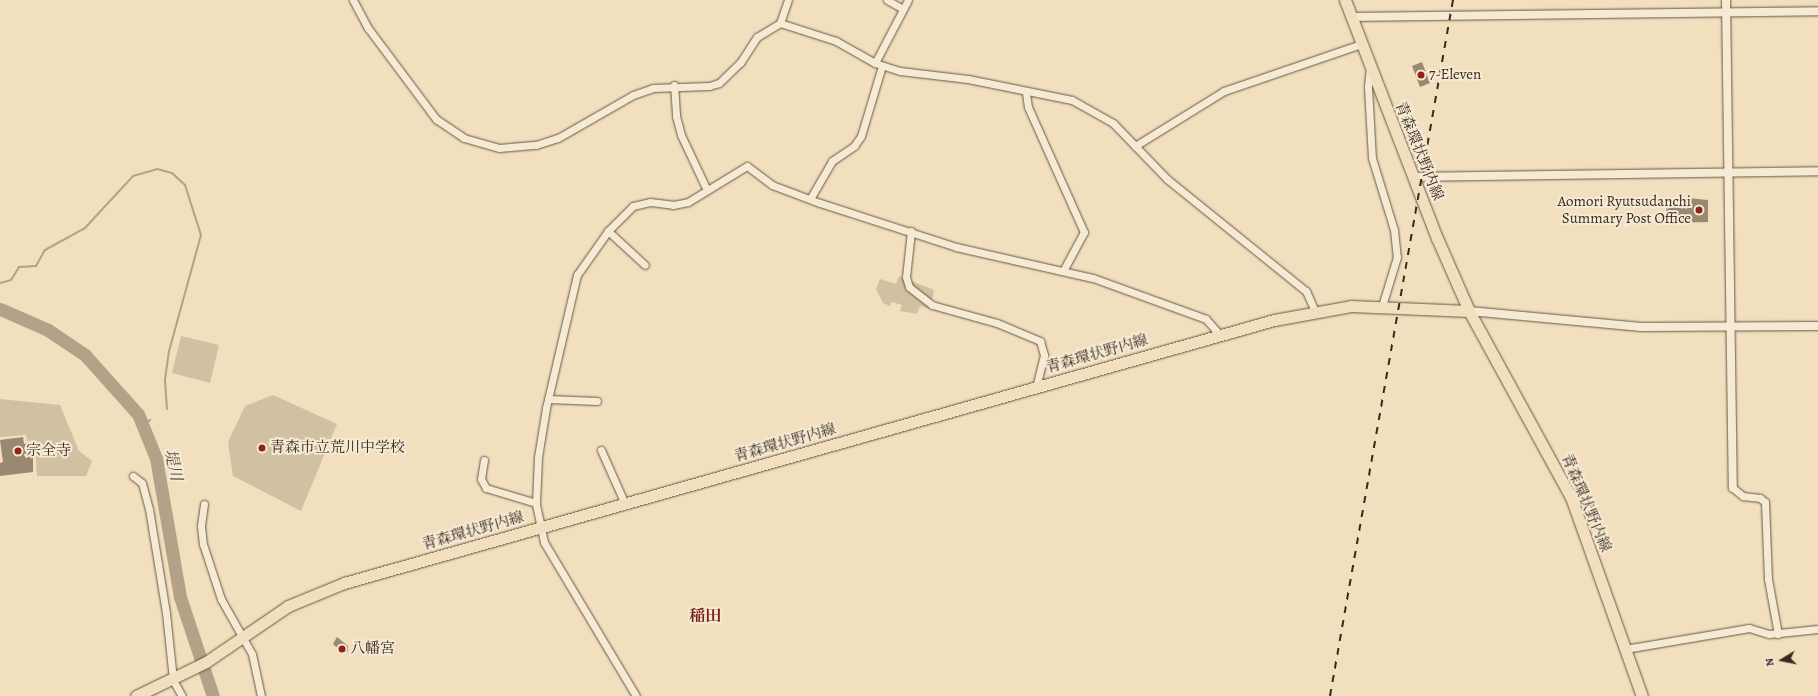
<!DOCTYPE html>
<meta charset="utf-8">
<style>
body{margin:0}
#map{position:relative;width:1818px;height:696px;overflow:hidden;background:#f1dfbd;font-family:Alegreya,"Noto Serif JP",serif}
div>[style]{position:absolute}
.green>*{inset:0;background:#d2c0a2}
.stream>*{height:2px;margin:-1px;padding:0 1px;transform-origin:1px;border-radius:1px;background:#b3a188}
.river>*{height:13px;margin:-6.5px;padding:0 6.5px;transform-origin:6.5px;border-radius:6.5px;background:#b3a188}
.building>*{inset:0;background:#998872}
.roads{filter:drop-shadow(0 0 1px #685648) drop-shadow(0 0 1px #685648)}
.minor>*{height:7px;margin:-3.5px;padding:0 3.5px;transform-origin:3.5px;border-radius:3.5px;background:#f6ead4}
.tertiary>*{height:8px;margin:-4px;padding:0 4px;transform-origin:4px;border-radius:4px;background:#f6ead4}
.primary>*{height:11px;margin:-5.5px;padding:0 5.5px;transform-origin:5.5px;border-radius:5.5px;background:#f1dfbd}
.rail>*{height:2px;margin-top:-1px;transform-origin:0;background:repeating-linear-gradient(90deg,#3a2921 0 7px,transparent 0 14px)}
.dots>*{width:11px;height:11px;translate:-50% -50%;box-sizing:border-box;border:2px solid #f6ead4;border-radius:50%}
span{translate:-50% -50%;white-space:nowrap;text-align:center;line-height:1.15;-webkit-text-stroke:4px #f6ead4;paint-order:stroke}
.poi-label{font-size:15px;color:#3a2921}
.left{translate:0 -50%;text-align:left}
.right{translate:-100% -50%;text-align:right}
.street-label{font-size:15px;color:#3a2921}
.water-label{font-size:16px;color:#5e4d40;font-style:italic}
.neighbourhood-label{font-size:16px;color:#7a1f14;font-weight:700}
.north{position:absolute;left:1762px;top:640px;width:40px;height:40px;-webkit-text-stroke:3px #f6ead4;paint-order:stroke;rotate:260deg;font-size:11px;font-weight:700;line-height:16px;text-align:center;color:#3a2921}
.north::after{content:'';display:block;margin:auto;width:14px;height:18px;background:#3a2921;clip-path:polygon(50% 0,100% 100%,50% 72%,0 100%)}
</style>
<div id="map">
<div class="green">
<i style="clip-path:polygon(899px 276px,934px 290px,930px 309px,920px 306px,917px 314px,900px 311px,902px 305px,892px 302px,890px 306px,883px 303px,876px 289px,880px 279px,896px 284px)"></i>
<i style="clip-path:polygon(181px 336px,219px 345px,210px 383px,172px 373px)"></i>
<i style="clip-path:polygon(273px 395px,337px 424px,301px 511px,233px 476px,228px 442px,245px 406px)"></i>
<i style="clip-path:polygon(0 399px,60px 405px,79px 451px,92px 461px,86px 476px,37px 476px,35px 441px,27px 441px,26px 435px,0 437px)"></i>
</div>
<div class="stream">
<i style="left:0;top:283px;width:11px;rotate:-15deg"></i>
<i style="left:11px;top:280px;width:15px;rotate:-58deg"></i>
<i style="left:19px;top:267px;width:17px;rotate:-3deg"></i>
<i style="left:36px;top:266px;width:18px;rotate:-61deg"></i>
<i style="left:45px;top:250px;width:46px;rotate:-28.8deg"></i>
<i style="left:85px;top:228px;width:71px;rotate:-47.3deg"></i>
<i style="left:133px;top:176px;width:25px;rotate:-16deg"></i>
<i style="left:157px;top:169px;width:16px;rotate:15deg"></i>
<i style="left:172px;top:173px;width:18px;rotate:43deg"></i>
<i style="left:185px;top:185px;width:52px;rotate:72.3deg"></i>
<i style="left:201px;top:235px;width:120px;rotate:105.4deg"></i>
<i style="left:169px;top:351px;width:30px;rotate:98deg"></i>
<i style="left:165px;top:381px;width:28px;rotate:86deg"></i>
<i style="left:143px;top:425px;width:9px;rotate:-36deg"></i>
</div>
<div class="river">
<i style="left:0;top:309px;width:52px;rotate:23.6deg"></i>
<i style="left:48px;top:330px;width:45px;rotate:34deg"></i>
<i style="left:85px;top:355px;width:79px;rotate:48.1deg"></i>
<i style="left:138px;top:414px;width:48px;rotate:67.8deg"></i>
<i style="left:156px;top:458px;width:141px;rotate:80.2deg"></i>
<i style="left:180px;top:597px;width:104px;rotate:71.6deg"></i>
</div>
<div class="building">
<i style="clip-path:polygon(1422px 62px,1430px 83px,1420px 87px,1412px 66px)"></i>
<i style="clip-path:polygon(1677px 197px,1708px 200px,1708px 222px,1667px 223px,1666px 201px,1677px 201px)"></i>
<i style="clip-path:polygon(23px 437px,24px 444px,33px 442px,33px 472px,0 476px,0 463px,3px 462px,0 440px)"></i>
<i style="clip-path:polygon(337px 637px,348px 646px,348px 651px,344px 654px,333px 644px)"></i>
</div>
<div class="roads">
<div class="minor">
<i style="left:353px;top:0;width:32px;rotate:62deg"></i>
<i style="left:368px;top:28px;width:114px;rotate:53.2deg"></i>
<i style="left:436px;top:119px;width:34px;rotate:34deg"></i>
<i style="left:464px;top:138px;width:36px;rotate:16deg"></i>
<i style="left:499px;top:148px;width:37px;rotate:-5deg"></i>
<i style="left:536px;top:145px;width:23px;rotate:-18deg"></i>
<i style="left:558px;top:138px;width:86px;rotate:-29.8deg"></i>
<i style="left:633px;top:95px;width:21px;rotate:-19deg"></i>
<i style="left:653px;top:88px;width:56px;rotate:-2deg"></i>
<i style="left:709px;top:86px;width:10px;rotate:-17deg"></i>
<i style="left:719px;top:83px;width:29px;rotate:-44deg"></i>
<i style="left:740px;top:63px;width:31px;rotate:-57deg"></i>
<i style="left:757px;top:37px;width:27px;rotate:-31deg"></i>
<i style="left:780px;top:23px;width:59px;rotate:17.8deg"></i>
<i style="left:836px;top:41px;width:45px;rotate:29.4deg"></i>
<i style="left:875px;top:63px;width:26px;rotate:18deg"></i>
<i style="left:900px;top:71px;width:68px;rotate:6.7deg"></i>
<i style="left:968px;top:79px;width:106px;rotate:11.4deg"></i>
<i style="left:1072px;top:100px;width:47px;rotate:29.3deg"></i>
<i style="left:1113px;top:123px;width:78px;rotate:46deg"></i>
<i style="left:1167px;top:179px;width:179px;rotate:38.9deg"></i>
<i style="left:1306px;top:291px;width:22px;rotate:66deg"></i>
<i style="left:887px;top:0;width:18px;rotate:29deg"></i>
<i style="left:780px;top:23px;width:24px;rotate:-71deg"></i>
<i style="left:875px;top:63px;width:71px;rotate:-62.4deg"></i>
<i style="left:1370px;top:67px;width:20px;rotate:96deg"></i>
<i style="left:1368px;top:87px;width:71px;rotate:86.8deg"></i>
<i style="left:1372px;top:158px;width:75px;rotate:73deg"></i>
<i style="left:1394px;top:230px;width:27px;rotate:84deg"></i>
<i style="left:1397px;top:257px;width:51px;rotate:107deg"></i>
<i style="left:674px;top:85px;width:31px;rotate:86deg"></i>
<i style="left:676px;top:116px;width:20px;rotate:75deg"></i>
<i style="left:681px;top:135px;width:61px;rotate:64.7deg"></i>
<i style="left:1026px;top:93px;width:14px;rotate:82deg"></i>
<i style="left:1028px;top:107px;width:137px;rotate:65.9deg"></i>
<i style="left:1084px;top:232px;width:44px;rotate:118.3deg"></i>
<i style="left:1135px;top:146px;width:105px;rotate:-31.7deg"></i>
<i style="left:1224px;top:91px;width:145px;rotate:-18.9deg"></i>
<i style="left:810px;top:199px;width:44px;rotate:-59.9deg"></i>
<i style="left:832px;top:161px;width:27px;rotate:-34deg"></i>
<i style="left:854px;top:146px;width:12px;rotate:-55deg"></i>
<i style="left:861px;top:136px;width:73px;rotate:-73.3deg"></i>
<i style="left:608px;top:231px;width:50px;rotate:42.6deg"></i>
<i style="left:911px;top:231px;width:46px;rotate:96.2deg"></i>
<i style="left:906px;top:277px;width:10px;rotate:73deg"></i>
<i style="left:909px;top:287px;width:29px;rotate:38deg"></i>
<i style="left:932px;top:305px;width:67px;rotate:15.5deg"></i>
<i style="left:997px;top:323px;width:47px;rotate:22.7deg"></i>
<i style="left:1040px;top:341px;width:15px;rotate:74deg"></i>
<i style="left:1044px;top:355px;width:33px;rotate:104deg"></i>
<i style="left:548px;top:399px;width:49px;rotate:2.3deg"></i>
<i style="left:601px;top:450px;width:59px;rotate:66deg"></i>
<i style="left:484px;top:460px;width:19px;rotate:99deg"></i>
<i style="left:481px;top:479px;width:10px;rotate:61deg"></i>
<i style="left:486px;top:488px;width:52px;rotate:16.7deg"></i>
<i style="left:133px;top:476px;width:11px;rotate:38deg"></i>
<i style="left:142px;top:483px;width:27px;rotate:75deg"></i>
<i style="left:149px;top:509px;width:105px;rotate:80.7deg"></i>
<i style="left:166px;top:613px;width:67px;rotate:84deg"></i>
<i style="left:173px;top:680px;width:18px;rotate:61deg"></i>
<i style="left:1733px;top:488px;width:13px;rotate:39deg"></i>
<i style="left:1743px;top:496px;width:17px;rotate:7deg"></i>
<i style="left:1760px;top:498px;width:6px;rotate:39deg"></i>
<i style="left:1765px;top:502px;width:77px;rotate:87.8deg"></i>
<i style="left:1768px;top:579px;width:56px;rotate:79.7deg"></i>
<i style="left:204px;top:504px;width:22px;rotate:98deg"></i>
<i style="left:201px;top:526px;width:18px;rotate:84deg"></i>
<i style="left:203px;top:544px;width:58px;rotate:71.9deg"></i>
<i style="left:221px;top:599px;width:63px;rotate:60.6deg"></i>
<i style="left:252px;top:654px;width:43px;rotate:77.9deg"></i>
<i style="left:1625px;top:649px;width:126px;rotate:-9.6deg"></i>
<i style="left:1749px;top:628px;width:21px;rotate:17deg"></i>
<i style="left:1769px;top:634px;width:49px;rotate:-5.8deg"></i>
<i style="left:636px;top:696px;width:179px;rotate:-120.9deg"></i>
<i style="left:544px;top:542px;width:40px;rotate:-102deg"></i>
<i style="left:536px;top:503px;width:46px;rotate:-87.5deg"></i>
<i style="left:538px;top:457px;width:50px;rotate:-80.7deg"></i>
<i style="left:546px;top:408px;width:137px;rotate:-76.9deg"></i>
<i style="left:577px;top:275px;width:54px;rotate:-54.8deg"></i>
<i style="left:608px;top:231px;width:35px;rotate:-45deg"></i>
<i style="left:633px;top:206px;width:17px;rotate:-13deg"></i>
<i style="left:650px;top:202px;width:23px;rotate:7deg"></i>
<i style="left:673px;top:205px;width:15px;rotate:-11deg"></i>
<i style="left:688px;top:202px;width:69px;rotate:-31.4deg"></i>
<i style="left:747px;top:166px;width:31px;rotate:37deg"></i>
<i style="left:772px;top:185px;width:51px;rotate:20.6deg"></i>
<i style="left:820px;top:203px;width:143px;rotate:17.9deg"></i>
<i style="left:956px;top:247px;width:140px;rotate:12.8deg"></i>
<i style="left:1093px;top:278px;width:120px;rotate:19.9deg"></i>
<i style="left:1206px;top:319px;width:21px;rotate:49deg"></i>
</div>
<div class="tertiary">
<i style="left:1726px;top:0;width:488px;rotate:89.2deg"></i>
<i style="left:1351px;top:17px;width:467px;rotate:-0.7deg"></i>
<i style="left:1413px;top:177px;width:405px;rotate:-0.8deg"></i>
<i style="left:1469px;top:311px;width:173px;rotate:5.3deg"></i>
<i style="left:1641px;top:327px;width:177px;rotate:-0.3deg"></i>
</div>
<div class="primary">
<i style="left:1345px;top:0;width:255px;rotate:68.9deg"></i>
<i style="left:1437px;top:238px;width:80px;rotate:66.3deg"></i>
<i style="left:1469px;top:311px;width:212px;rotate:61.3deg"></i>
<i style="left:1571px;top:497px;width:211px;rotate:70.4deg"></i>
<i style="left:136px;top:696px;width:78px;rotate:-25.9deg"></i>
<i style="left:206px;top:662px;width:99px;rotate:-34.3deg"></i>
<i style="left:288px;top:606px;width:61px;rotate:-22.3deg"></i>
<i style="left:344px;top:583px;width:966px;rotate:-15.79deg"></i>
<i style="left:1274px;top:320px;width:78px;rotate:-10.3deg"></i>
<i style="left:1351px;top:306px;width:118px;rotate:2.4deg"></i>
</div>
</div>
<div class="rail">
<i style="left:1330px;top:696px;width:707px;rotate:-79.98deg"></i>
</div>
<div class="dots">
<i style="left:1421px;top:75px;background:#8f2418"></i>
<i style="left:1699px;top:210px;background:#8f2418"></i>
<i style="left:262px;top:448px;background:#8f2418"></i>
<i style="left:18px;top:451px;background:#8f2418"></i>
<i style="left:342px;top:649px;background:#8f2418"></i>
</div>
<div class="poi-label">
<span class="left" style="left:1429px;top:75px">7-Eleven</span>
<span class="right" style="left:1691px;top:210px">Aomori Ryutsudanchi<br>Summary Post Office</span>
<span class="left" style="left:270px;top:448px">青森市立荒川中学校</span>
<span class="left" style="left:26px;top:451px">宗全寺</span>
<span class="left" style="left:350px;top:649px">八幡宮</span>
</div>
<div class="street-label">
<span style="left:1419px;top:151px;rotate:68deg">青森環状野内線</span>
<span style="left:1097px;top:354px;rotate:-16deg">青森環状野内線</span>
<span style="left:785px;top:443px;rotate:-16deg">青森環状野内線</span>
<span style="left:1586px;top:503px;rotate:67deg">青森環状野内線</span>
<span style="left:473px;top:531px;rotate:-16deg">青森環状野内線</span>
</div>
<div class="water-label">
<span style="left:173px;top:465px;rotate:77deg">堤川</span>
</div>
<div class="neighbourhood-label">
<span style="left:705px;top:616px">稲田</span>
</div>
<div class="north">N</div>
</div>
